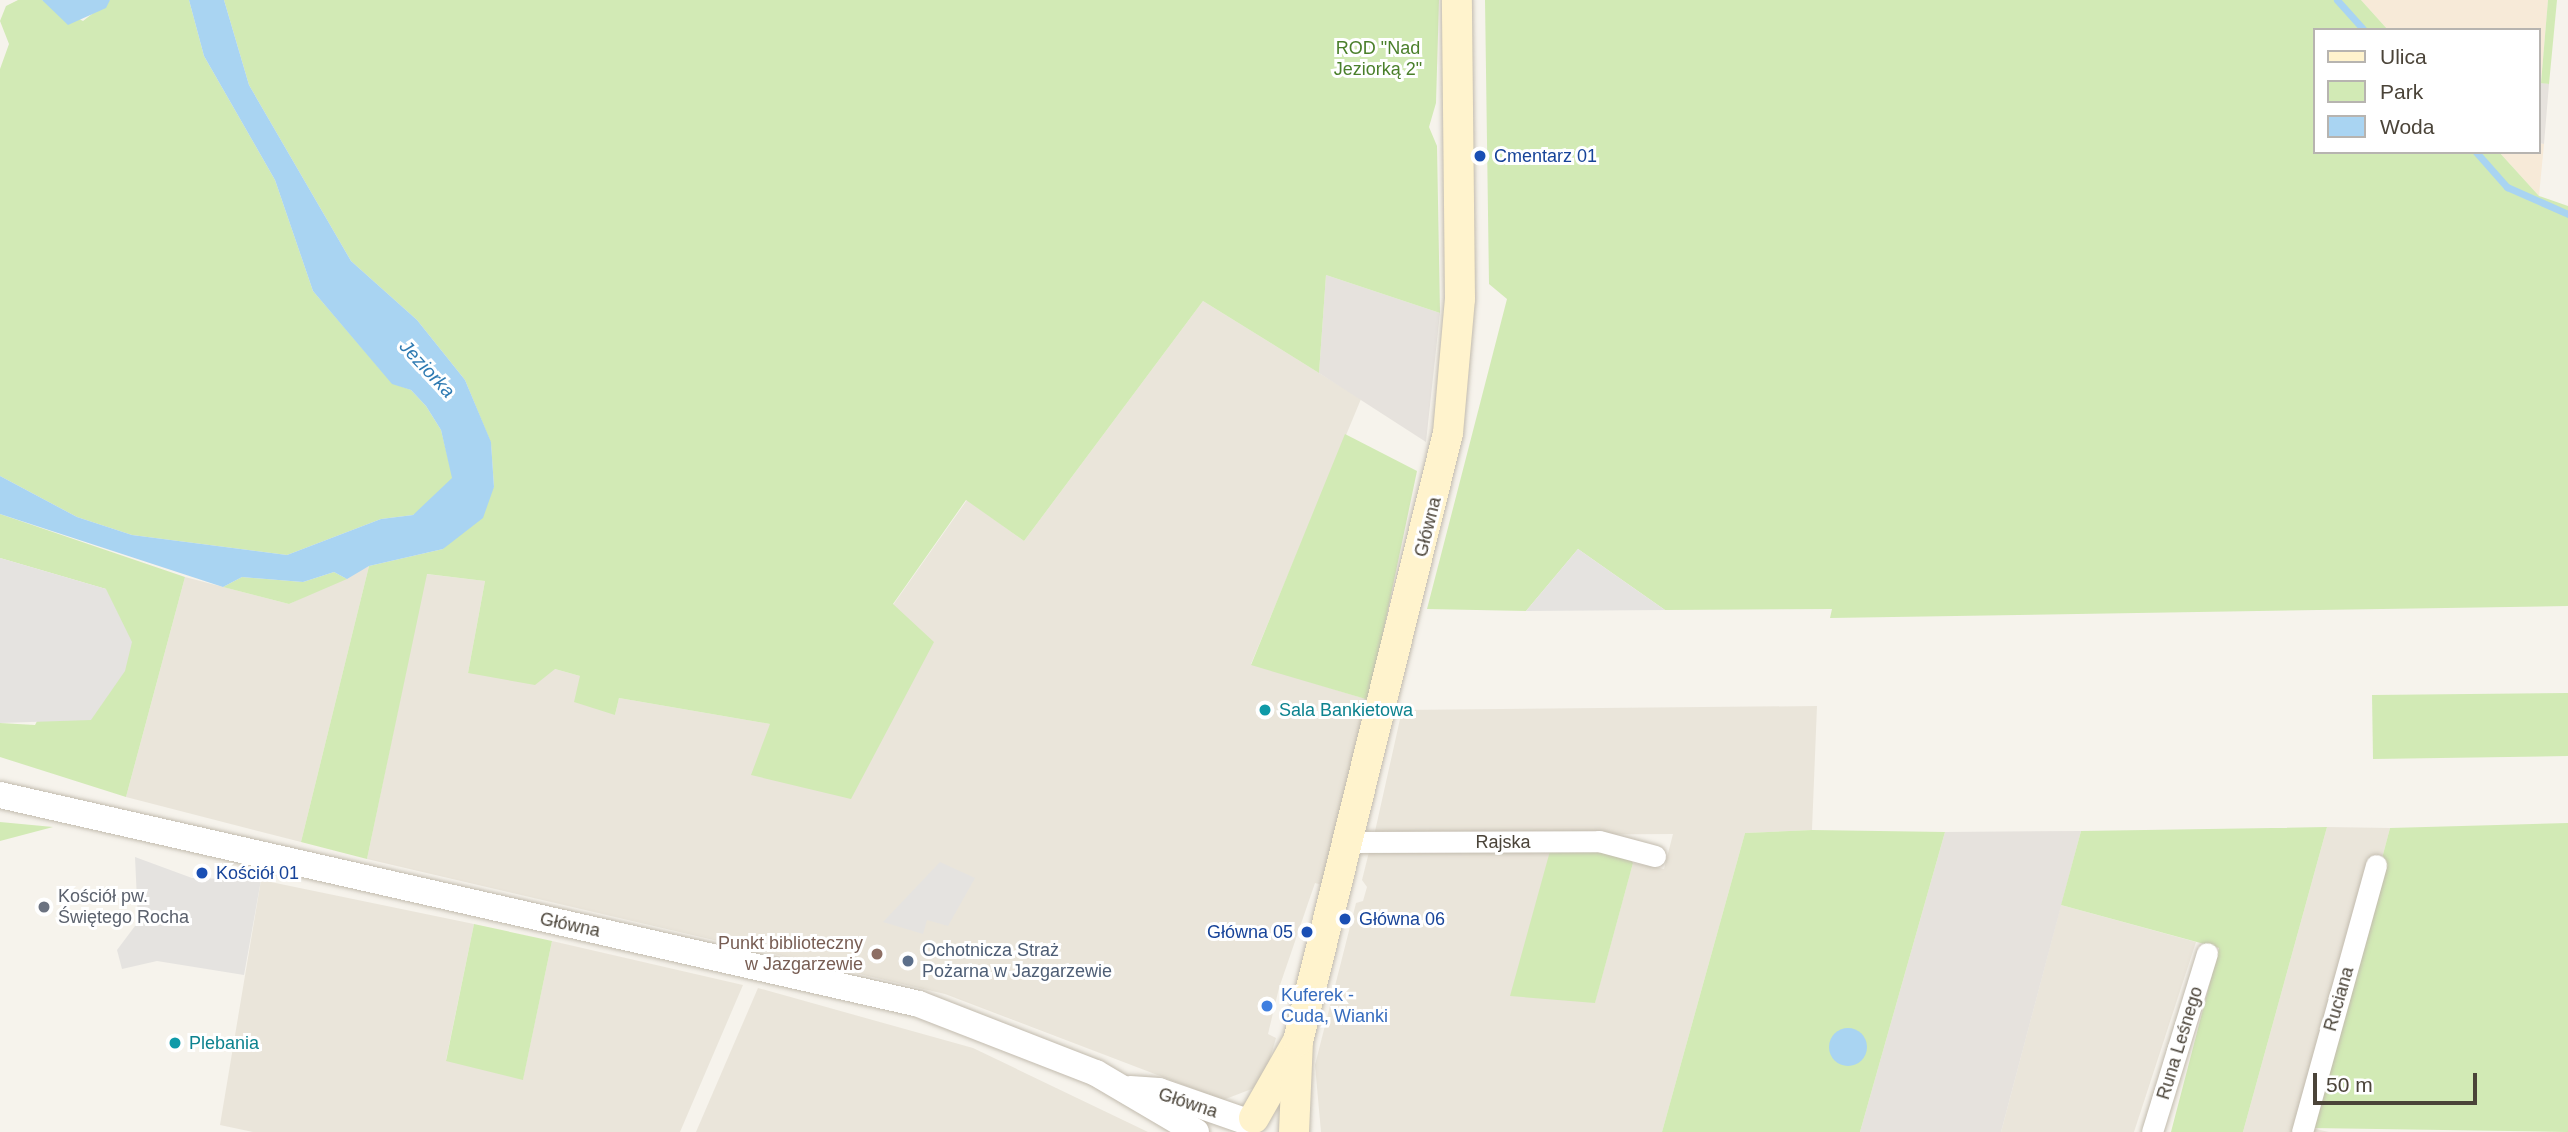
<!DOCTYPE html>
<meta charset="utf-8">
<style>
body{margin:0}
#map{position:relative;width:2568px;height:1132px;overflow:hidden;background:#f6f3ec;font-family:Helvetica,sans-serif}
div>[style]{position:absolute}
.residential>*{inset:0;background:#eae5da}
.commercial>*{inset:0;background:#f7ead8}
.industrial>*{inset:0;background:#e6e2dd}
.green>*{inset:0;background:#d2eab5}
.parking>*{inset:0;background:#e5e3e0}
.water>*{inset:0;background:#a9d4f2}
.round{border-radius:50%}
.stream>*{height:7px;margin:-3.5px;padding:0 3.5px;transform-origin:3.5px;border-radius:3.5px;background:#a9d4f2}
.roads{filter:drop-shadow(0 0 2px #c2bbae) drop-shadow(0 0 2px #c2bbae)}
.minor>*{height:21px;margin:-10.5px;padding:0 10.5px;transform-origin:10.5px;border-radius:10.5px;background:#fff}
.tertiary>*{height:26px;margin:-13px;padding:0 13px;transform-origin:13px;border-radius:13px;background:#fff}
.secondary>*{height:30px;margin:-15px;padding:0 15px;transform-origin:15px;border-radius:15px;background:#fff3cd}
.dots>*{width:19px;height:19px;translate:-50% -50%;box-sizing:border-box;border:4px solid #fff;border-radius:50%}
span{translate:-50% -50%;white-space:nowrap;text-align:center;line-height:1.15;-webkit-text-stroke:6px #fff;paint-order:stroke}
.park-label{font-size:18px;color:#4a7f2a}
.transit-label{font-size:18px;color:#164399}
.left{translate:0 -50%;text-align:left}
.right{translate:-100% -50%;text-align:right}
.street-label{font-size:18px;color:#4b4439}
.culture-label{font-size:18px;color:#0d838f}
.worship-label{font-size:18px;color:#5b616d}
.education-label{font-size:18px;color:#785e54}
.service-label{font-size:18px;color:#4e5e75}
.shop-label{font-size:18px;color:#366cbe}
.water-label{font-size:19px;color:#2e7ab2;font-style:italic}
.legend{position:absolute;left:2313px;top:28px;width:228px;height:126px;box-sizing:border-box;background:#fff;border:2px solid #b7b4b0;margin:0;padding:9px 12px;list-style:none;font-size:21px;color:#4b4439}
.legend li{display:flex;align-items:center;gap:14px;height:35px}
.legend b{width:35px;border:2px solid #b7b4b0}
.scale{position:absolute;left:2313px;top:1073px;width:164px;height:32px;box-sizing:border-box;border:4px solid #4b4439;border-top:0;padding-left:9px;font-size:21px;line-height:24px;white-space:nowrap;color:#4b4439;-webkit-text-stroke:5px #fff;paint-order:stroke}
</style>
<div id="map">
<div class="residential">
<i style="clip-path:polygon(1203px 301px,1361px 399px,1251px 664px,1369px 700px,1322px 885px,1315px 883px,1279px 988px,1268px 1034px,1276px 1038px,1262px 1085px,1223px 1100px,945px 994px,367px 859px,426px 574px,485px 581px,468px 673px,555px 669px,580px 676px,615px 715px,619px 698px,770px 724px,893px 605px,967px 500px,1024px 541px)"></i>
<i style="clip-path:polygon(369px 566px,301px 842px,126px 797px,185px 577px,289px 604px)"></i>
<i style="clip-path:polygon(1817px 706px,1812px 830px,1745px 833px,1662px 1132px,1321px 1132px,1315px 1065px,1356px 903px,1363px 901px,1367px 887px,1362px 880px,1369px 852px,1550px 851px,1595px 1002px,1633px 863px,1664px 869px,1673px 834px,1374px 836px,1402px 710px)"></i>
<i style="clip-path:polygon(2327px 827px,2390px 828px,2311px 1128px,2329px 1132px,2243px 1132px)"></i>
<i style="clip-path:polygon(261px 880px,474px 924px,446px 1060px,523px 1079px,552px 941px,743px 985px,680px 1132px,253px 1132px,220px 1125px)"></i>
<i style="clip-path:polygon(2061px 905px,2196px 942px,2134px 1132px,2001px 1132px)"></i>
<i style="clip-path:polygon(758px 988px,973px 1048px,1148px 1132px,696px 1132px)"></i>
</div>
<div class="commercial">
<i style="clip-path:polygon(2361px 0,2548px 0,2541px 83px,2538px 30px,2388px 30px)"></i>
<i style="clip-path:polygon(2538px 143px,2544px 144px,2539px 196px,2499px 152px,2538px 152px)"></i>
</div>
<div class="industrial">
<i style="clip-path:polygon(2538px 82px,2549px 84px,2544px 144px,2538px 143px)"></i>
<i style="clip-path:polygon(1326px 275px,1440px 313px,1426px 442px,1319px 373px)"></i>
<i style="clip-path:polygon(2081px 831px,2001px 1132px,1860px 1132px,1945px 832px)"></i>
</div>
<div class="green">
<i style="clip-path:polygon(18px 0,42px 0,83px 21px,110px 0,189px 0,204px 56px,275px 180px,313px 291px,392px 383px,411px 390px,426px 406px,441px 430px,453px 478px,434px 501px,413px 515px,381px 519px,287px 555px,132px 535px,77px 517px,0 476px,0 69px,9px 44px,0 21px,6px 6px)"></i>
<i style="clip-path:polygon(224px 0,1439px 0,1436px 103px,1429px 127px,1437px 146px,1440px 313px,1326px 275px,1319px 373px,1203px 301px,1024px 541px,966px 500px,893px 604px,934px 642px,851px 799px,751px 775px,770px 724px,619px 698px,615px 715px,574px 702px,580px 676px,555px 669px,535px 685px,468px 673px,485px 581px,427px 574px,367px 859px,301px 842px,369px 566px,443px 549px,494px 487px,491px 443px,465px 380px,417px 320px,351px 261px,249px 85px)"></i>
<i style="clip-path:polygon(1485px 0,2361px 0,2388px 30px,2314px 30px,2314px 152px,2499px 152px,2539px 196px,2568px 206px,2568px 606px,1830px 618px,1832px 609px,1665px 610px,1578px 549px,1526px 611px,1427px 609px,1507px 299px,1489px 284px)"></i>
<i style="clip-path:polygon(2548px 0,2557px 0,2549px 84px,2541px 83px)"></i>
<i style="clip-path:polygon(1345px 434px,1417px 471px,1369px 700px,1251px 665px)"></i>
<i style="clip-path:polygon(0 514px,185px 577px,126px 797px,0 757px,0 723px,35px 725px,106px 589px,0 558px)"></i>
<i style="clip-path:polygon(334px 572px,347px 579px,289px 604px,223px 587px,242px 577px,303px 582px)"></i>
<i style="clip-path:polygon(2568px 693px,2568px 756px,2373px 759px,2372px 695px)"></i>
<i style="clip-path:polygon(0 822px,53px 827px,0 841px)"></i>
<i style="clip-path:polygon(2568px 823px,2568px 1132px,2311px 1128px,2390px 828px)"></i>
<i style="clip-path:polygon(2327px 827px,2243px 1132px,2171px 1132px,2219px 948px,2061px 905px,2081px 831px)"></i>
<i style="clip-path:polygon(1812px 830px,1945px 832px,1860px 1132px,1662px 1132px,1745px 833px)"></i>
<i style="clip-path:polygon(1550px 851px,1623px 851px,1633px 863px,1595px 1003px,1510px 996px)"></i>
<i style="clip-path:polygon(474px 924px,552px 941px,523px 1080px,446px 1061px)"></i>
</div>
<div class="parking">
<i style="clip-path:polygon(1578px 549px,1615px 575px,1665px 610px,1526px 611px)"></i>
<i style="clip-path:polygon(0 558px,106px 589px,132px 642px,125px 671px,91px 720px,0 723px)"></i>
<i style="clip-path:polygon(135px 857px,192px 878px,261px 880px,244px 975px,157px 961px,122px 969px,117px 950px,138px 922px)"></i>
<i style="clip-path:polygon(940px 862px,975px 878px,948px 926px,927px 920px,923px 934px,883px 922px)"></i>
</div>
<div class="water">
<i style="clip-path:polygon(42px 0,110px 0,106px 8px,68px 25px)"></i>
<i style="clip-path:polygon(189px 0,224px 0,249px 85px,351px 261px,417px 320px,465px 380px,491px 442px,494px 487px,483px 518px,443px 549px,369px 566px,347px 579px,334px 572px,303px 582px,242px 577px,223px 587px,0 514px,0 476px,77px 517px,132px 535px,287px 555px,381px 519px,413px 515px,452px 478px,441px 430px,426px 406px,411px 390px,392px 384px,313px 291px,275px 180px,204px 56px)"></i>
<i class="round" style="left:1829px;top:1028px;width:38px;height:38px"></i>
</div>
<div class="stream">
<i style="left:2337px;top:0;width:40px;rotate:48deg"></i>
<i style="left:2476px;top:152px;width:47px;rotate:48.5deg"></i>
<i style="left:2507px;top:187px;width:67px;rotate:23.9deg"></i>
</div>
<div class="roads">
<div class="minor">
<i style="left:1350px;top:842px;width:249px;rotate:-0.2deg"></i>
<i style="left:1599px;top:841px;width:58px;rotate:15deg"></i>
<i style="left:2152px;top:1132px;width:187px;rotate:-72.9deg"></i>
<i style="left:2302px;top:1132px;width:277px;rotate:-74.5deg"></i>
</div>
<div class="tertiary">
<i style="left:0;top:795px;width:942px;rotate:12.81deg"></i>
<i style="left:919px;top:1004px;width:190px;rotate:21.3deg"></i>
<i style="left:1096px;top:1073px;width:116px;rotate:30.5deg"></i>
<i style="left:1130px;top:1089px;width:29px;rotate:4deg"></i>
<i style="left:1159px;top:1091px;width:91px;rotate:19.2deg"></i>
</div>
<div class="secondary">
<i style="left:1254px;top:1118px;width:89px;rotate:-60.3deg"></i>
<i style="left:1294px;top:1132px;width:91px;rotate:-87.5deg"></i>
<i style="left:1298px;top:1041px;width:626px;rotate:-76.14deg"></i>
<i style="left:1448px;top:433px;width:135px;rotate:-84.9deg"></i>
<i style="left:1460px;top:299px;width:299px;rotate:-90.6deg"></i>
</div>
</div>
<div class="dots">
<i style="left:1480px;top:156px;background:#1a4fb4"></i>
<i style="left:1265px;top:710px;background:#0f9aa8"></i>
<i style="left:202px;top:873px;background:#1a4fb4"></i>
<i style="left:44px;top:907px;background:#6b7280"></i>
<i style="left:1345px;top:919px;background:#1a4fb4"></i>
<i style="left:1307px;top:932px;background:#1a4fb4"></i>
<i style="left:877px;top:954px;background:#8d6e63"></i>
<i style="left:908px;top:961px;background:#5c6f8a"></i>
<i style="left:1267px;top:1006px;background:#3f7fe0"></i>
<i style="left:175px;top:1043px;background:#0f9aa8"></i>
</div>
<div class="park-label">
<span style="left:1378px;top:59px">ROD "Nad<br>Jeziorką 2"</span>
</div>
<div class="transit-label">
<span class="left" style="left:1494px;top:156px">Cmentarz 01</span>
<span class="left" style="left:216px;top:873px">Kościół 01</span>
<span class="left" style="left:1359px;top:919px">Główna 06</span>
<span class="right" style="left:1293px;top:932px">Główna 05</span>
</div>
<div class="street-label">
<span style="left:1428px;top:527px;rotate:-76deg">Główna</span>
<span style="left:1503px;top:842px">Rajska</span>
<span style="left:570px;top:925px;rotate:12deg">Główna</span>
<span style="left:2339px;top:999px;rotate:-74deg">Ruciana</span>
<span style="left:2180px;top:1043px;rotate:-73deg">Runa Leśnego</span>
<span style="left:1188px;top:1103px;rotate:18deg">Główna</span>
</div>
<div class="culture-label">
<span class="left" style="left:1279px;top:710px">Sala Bankietowa</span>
<span class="left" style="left:189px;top:1043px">Plebania</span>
</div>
<div class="worship-label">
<span class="left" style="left:58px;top:907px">Kościół pw.<br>Świętego Rocha</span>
</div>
<div class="education-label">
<span class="right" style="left:863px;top:954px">Punkt biblioteczny<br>w Jazgarzewie</span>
</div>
<div class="service-label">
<span class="left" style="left:922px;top:961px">Ochotnicza Straż<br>Pożarna w Jazgarzewie</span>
</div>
<div class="shop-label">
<span class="left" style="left:1281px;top:1006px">Kuferek -<br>Cuda, Wianki</span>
</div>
<div class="water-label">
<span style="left:427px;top:369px;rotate:47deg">Jeziorka</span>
</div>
<ul class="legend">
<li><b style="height:9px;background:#fff3cd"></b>Ulica</li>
<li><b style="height:19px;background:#d2eab5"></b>Park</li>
<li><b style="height:19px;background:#a9d4f2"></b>Woda</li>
</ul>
<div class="scale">50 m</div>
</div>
